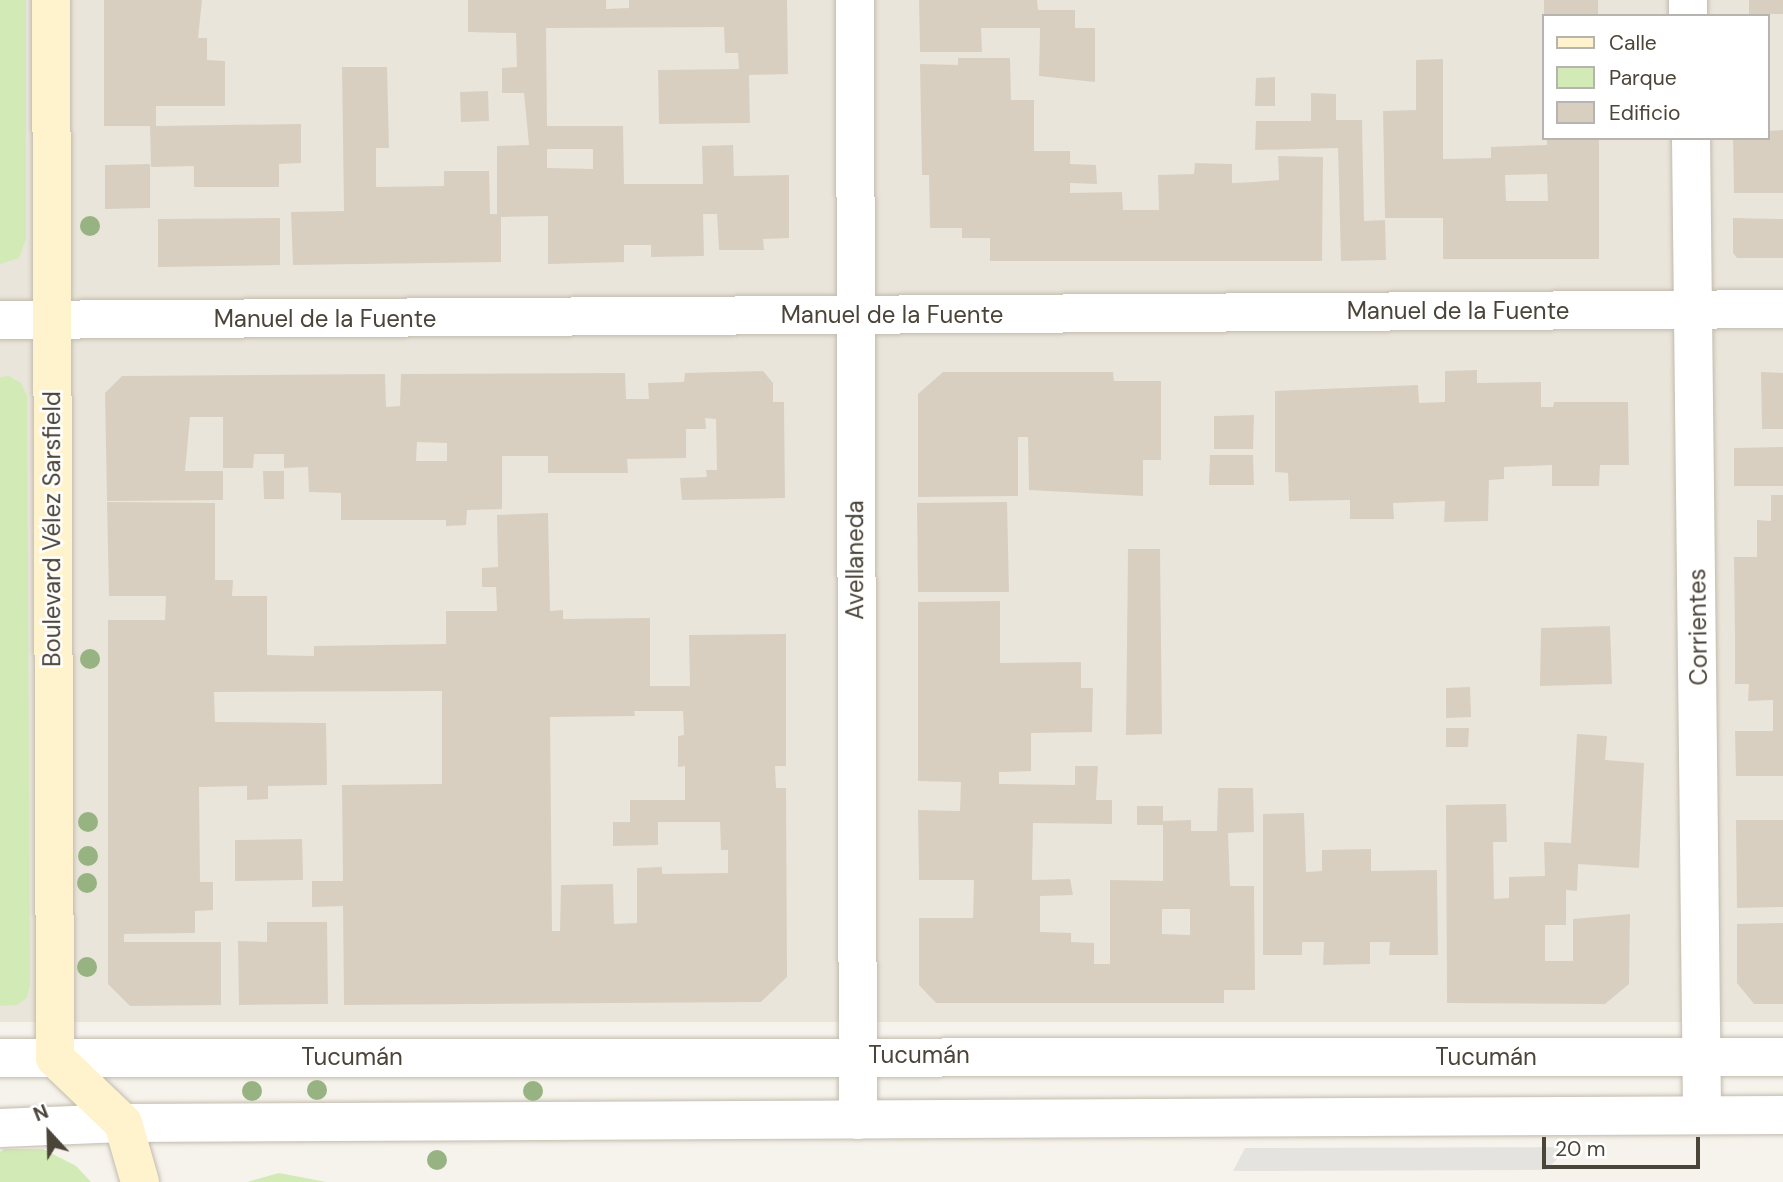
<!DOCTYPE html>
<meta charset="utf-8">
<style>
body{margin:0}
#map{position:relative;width:1783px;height:1182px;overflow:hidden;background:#f6f3ec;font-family:"DM Sans",sans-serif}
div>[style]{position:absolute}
.residential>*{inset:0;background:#eae5da}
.green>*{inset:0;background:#d2eab5}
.parking>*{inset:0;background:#e5e3e0}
.building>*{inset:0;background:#d8cfc1}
.roads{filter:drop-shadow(0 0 2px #c2bbae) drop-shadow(0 0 2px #c2bbae)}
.minor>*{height:38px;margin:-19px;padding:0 19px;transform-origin:19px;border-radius:19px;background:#fff}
.tertiary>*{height:38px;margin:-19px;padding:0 19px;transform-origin:19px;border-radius:19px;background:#fff}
.secondary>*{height:38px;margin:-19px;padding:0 19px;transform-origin:19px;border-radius:19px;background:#fff3cd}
.trees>*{width:20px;height:20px;margin:-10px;border-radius:50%;background:#97b381}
span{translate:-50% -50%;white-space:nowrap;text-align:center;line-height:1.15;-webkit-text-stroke:5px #fff;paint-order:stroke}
.street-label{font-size:24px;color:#4b4439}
.legend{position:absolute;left:1542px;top:14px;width:228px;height:126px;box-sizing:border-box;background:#fff;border:2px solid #b7b4b0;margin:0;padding:9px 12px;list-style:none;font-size:21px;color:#4b4439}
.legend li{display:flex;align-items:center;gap:14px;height:35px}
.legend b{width:35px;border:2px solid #b7b4b0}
.north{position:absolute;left:14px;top:1098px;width:70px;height:70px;-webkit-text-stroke:5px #fff;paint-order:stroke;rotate:338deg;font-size:19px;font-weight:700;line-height:28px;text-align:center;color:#4b4439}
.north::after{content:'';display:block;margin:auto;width:24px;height:32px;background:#4b4439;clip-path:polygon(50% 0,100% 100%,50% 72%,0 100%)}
.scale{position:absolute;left:1542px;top:1137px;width:158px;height:32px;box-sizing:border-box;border:4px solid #4b4439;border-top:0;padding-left:9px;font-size:21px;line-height:24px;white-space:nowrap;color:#4b4439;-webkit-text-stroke:5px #fff;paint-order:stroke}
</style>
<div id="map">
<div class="residential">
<i style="clip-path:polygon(evenodd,0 0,1783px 0,1783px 1022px,0 1022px,0 0,1543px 16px,1767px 16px,1767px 138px,1543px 138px,1543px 16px)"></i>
</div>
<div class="green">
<i style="clip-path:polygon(0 0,26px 0,26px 239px,19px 258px,0 264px)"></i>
<i style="clip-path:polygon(9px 376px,21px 383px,27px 396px,30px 985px,27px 998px,17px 1005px,0 1006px,0 377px)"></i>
<i style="clip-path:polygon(4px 1149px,43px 1149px,76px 1166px,91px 1182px,0 1182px,0 1152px)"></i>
<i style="clip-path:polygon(279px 1173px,326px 1182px,452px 1182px,247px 1182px)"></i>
</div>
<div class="parking">
<i style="clip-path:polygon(1569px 1147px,1546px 1170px,1233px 1171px,1245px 1148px)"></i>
</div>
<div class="building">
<i style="clip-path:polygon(104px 0,202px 0,198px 38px,207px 38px,207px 60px,225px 61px,225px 106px,156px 106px,156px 126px,301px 124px,301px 163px,279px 164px,279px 187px,194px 187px,194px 166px,151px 167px,150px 126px,104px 126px)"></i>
<i style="clip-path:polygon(evenodd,468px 0,606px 0,606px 9px,629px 8px,629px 0,787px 0,788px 74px,749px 75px,750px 123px,659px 124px,658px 70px,739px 69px,738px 53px,725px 53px,724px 27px,546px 28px,547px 126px,623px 126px,624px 184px,703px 184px,702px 146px,733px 145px,734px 176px,789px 175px,789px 238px,763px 239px,764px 250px,719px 250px,717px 214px,703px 214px,704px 256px,651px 257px,651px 245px,624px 245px,624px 262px,548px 264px,548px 216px,501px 217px,501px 262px,293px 265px,291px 212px,344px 211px,342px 67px,387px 67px,389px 148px,376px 148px,376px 187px,444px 186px,444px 171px,489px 171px,490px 214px,497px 214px,497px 146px,529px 145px,524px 93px,502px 93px,502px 68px,517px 67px,516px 33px,468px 32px,468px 0,547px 149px,593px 149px,593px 169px,547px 168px,547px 149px)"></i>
<i style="clip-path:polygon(919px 0,1037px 0,1038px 10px,1075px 10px,1075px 28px,1095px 28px,1095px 82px,1039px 76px,1040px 28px,981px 28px,982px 52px,920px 52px)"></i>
<i style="clip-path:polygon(1544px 0,1598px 0,1598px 16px,1544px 16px)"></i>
<i style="clip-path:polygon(1749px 0,1783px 0,1783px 14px,1749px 14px)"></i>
<i style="clip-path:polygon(958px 58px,1010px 58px,1011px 100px,1034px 100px,1034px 151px,1070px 151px,1070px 164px,1096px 165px,1097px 184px,1070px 183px,1070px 193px,1122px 192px,1123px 210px,1159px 210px,1158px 175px,1194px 174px,1195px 163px,1232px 164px,1232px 183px,1255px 182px,1279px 180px,1278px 156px,1323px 157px,1322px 261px,990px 261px,990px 238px,962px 238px,962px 228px,930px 228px,929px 175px,922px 175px,920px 64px,958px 65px)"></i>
<i style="clip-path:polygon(evenodd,1443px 59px,1443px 159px,1491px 158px,1491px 147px,1547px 145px,1547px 138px,1599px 138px,1599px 259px,1443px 259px,1443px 218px,1385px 218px,1383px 111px,1416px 110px,1416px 60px,1443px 59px,1547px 174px,1548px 201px,1506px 201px,1505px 175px,1547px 174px)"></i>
<i style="clip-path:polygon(1275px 77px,1275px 106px,1255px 106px,1256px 78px)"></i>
<i style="clip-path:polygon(488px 91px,489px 121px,461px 122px,460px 92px)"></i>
<i style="clip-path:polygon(1311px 93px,1336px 94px,1336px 120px,1362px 120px,1364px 221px,1385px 220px,1386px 260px,1341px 261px,1338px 148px,1255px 150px,1256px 121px,1311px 121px)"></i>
<i style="clip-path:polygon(1783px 130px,1783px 193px,1734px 193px,1733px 138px,1767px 138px,1767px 131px)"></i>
<i style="clip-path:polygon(150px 164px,150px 208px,105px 209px,105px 165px)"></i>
<i style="clip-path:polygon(280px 218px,280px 265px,158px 267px,158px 219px)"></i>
<i style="clip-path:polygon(1733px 218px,1783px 219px,1783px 258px,1737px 258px,1733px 253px)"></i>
<i style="clip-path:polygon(1477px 370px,1477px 383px,1541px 382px,1541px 407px,1553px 407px,1554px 402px,1628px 402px,1629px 465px,1600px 465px,1599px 486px,1552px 486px,1552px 465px,1504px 467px,1504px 479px,1489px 480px,1488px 521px,1444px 522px,1445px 501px,1393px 503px,1394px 519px,1350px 519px,1350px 500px,1289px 501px,1288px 473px,1275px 472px,1275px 391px,1418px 385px,1419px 403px,1445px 402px,1445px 371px)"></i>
<i style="clip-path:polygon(evenodd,763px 371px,773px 383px,773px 402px,784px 402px,785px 498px,682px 500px,680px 478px,707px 477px,706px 470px,717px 470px,716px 419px,705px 418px,706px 429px,686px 429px,686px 458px,627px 459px,628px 473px,548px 473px,548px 456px,502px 456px,502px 509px,467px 510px,466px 525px,446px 526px,446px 520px,341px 520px,341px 493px,309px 492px,308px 467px,284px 468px,284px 454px,254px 454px,253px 468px,223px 468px,223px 417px,190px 417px,185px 471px,223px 471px,223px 500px,107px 501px,105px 393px,122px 376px,385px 374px,386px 407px,400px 406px,401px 374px,625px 373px,626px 399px,649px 399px,648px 383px,684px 382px,685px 373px,763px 371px,417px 442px,447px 443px,447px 461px,416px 461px,417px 442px)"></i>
<i style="clip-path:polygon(943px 372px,1113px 372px,1114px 381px,1161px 381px,1161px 460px,1143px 460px,1143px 496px,1029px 490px,1028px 437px,1018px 437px,1018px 496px,918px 497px,918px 394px)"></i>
<i style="clip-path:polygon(1761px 372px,1783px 373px,1783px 429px,1762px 429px)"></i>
<i style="clip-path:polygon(1254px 415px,1253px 449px,1214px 449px,1214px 416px)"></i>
<i style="clip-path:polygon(1783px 447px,1783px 486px,1734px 486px,1734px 448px)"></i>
<i style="clip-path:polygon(1210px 455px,1253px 455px,1254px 485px,1209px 485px)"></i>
<i style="clip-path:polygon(263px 471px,284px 471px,284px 499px,264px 499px)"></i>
<i style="clip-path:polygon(1771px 495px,1783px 495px,1783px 776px,1736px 776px,1735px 731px,1773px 731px,1773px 700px,1748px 701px,1749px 684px,1735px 684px,1735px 638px,1734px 557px,1757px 557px,1757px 520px,1771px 521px)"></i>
<i style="clip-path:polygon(evenodd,107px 502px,215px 503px,215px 580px,233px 580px,232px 596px,267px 596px,267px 655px,314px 656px,314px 646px,446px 644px,446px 611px,497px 611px,496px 587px,482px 587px,482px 568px,498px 567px,497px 515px,548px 513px,550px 611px,563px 610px,563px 619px,650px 618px,650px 686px,690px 686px,689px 635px,786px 634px,786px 766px,775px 766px,776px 788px,786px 788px,787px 977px,761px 1002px,344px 1005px,343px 906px,312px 907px,312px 881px,343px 881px,342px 785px,442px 784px,442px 691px,214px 692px,215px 722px,326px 723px,327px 785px,268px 786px,268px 799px,247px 800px,247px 786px,199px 787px,200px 882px,213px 882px,213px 910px,195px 911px,195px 933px,124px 934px,124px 942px,221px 942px,221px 1005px,130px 1006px,108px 984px,108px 620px,165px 620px,166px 596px,109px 596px,107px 502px,634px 711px,683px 711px,684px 735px,678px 736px,678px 767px,685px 766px,685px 800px,630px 800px,630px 822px,613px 822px,613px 846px,658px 845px,658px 822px,720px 822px,721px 850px,728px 850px,728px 873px,662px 874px,662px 867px,637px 868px,637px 923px,614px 924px,613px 884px,561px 885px,560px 931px,552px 931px,550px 717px,635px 716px,634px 711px)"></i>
<i style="clip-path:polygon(1007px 502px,1009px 592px,918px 592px,917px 503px)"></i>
<i style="clip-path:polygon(1128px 549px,1160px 549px,1162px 734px,1126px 735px)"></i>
<i style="clip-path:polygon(evenodd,1000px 601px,1000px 663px,1081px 662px,1081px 688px,1093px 688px,1092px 732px,1031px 733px,1031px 771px,999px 772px,999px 784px,1075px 785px,1075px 766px,1098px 766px,1096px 800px,1112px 800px,1112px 824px,1033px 823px,1032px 880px,1070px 879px,1073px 895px,1040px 896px,1040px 932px,1071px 933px,1071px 942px,1094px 943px,1094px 964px,1110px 964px,1110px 880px,1163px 881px,1163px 825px,1137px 825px,1137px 806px,1163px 806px,1163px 821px,1191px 820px,1191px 831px,1217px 831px,1218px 788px,1253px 788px,1254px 832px,1228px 833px,1230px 886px,1254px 886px,1255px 990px,1224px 990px,1224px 1003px,936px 1003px,919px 985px,919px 918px,973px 918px,974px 880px,919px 880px,918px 810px,960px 811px,961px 782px,918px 781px,918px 602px,1000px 601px,1162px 909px,1190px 909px,1190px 935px,1162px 934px,1162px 909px)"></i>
<i style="clip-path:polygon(1610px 626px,1612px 684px,1540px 686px,1541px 628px)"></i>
<i style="clip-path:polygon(1470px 687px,1471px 717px,1446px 718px,1446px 688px)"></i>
<i style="clip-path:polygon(1446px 728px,1469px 728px,1468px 747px,1446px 747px)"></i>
<i style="clip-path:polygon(1577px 734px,1607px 736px,1605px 760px,1644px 763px,1639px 868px,1578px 864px,1577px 891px,1566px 890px,1566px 925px,1545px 925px,1545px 961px,1573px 961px,1573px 919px,1630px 914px,1629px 984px,1605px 1004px,1447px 1003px,1446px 805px,1506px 804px,1507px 842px,1493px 842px,1494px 899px,1509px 898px,1509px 877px,1545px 876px,1544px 842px,1571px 843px)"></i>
<i style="clip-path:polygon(1304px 813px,1306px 872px,1322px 871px,1322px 850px,1371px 849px,1371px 871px,1437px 870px,1438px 955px,1389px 955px,1390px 942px,1370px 942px,1370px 964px,1323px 965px,1324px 942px,1302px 942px,1302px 955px,1263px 955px,1263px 814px)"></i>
<i style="clip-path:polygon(1736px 820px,1783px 820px,1783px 907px,1737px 908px)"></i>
<i style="clip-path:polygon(302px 839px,303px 880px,235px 881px,235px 840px)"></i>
<i style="clip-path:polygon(267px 922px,327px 922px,328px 1004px,239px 1005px,238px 941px,267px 942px)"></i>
<i style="clip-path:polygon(1783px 923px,1783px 1004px,1754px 1004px,1737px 983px,1737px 924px)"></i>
</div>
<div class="roads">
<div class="minor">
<i style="left:855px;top:0;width:1120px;rotate:89.85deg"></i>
<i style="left:1688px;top:0;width:16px;rotate:90deg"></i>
<i style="left:1691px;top:138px;width:977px;rotate:89.35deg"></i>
<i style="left:0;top:320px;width:1783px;rotate:-0.35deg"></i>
</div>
<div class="tertiary">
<i style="left:0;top:1058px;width:1783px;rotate:-0.03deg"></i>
<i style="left:0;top:1128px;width:123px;rotate:-2.3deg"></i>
<i style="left:123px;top:1123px;width:1660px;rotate:-0.28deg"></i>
</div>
<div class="secondary">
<i style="left:51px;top:0;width:1058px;rotate:89.78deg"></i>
<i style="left:55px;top:1058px;width:94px;rotate:43.7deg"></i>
<i style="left:123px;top:1123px;width:61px;rotate:73.9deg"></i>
</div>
</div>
<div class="trees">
<i style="left:90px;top:226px"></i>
<i style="left:90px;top:659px"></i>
<i style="left:88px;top:822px"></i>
<i style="left:88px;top:856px"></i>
<i style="left:87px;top:883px"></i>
<i style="left:87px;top:967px"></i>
<i style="left:317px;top:1090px"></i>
<i style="left:252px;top:1091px"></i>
<i style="left:533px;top:1091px"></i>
<i style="left:437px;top:1160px"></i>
</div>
<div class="street-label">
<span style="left:1458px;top:311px">Manuel de la Fuente</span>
<span style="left:892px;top:315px">Manuel de la Fuente</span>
<span style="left:325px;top:319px">Manuel de la Fuente</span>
<span style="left:52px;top:529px;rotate:-90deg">Boulevard Vélez Sarsfield</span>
<span style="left:855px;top:560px;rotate:-90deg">Avellaneda</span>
<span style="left:1698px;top:627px;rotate:-91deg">Corrientes</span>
<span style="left:919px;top:1055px">Tucumán</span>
<span style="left:352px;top:1057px">Tucumán</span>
<span style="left:1486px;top:1057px">Tucumán</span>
</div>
<ul class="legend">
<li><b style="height:9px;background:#fff3cd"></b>Calle</li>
<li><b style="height:19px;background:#d2eab5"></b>Parque</li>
<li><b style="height:19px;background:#d8cfc1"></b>Edificio</li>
</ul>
<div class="north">N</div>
<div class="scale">20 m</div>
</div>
